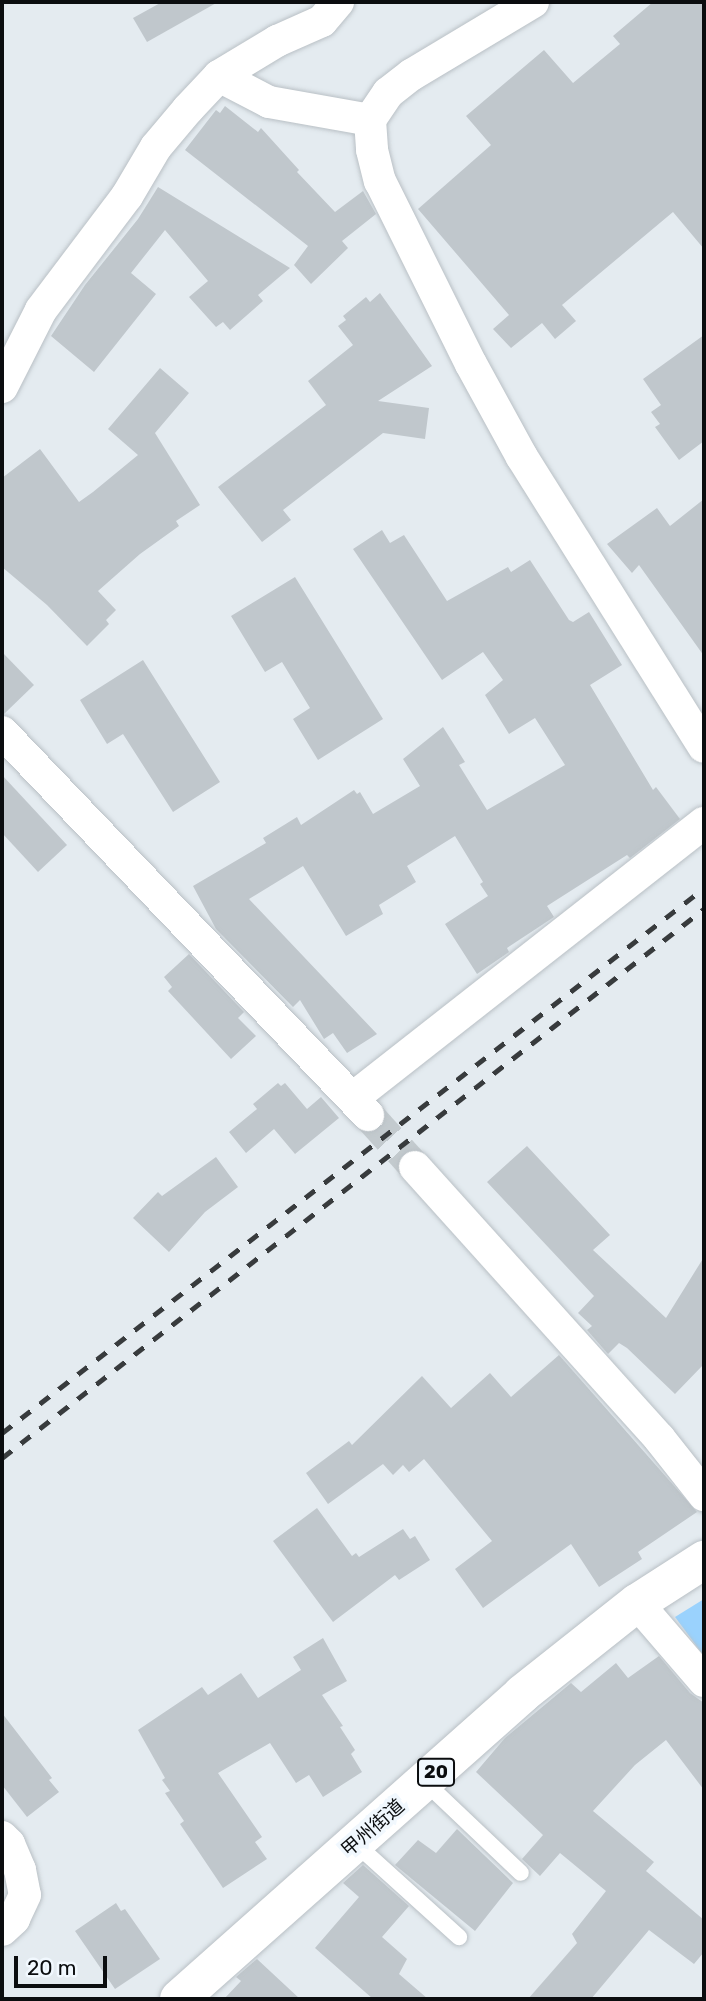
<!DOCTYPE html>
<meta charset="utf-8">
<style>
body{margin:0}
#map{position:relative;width:706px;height:2001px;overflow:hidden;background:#e4ebf0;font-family:Rubik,"Noto Sans JP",sans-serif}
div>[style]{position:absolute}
.green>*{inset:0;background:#9ad2fd}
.building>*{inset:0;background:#c0c7cc}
.street-tunnel>*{height:32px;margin-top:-16px;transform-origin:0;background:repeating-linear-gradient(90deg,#c3cace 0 32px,transparent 0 48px)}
.roads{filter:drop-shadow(0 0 2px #b9c0c5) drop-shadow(0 0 2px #b9c0c5)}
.lane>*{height:16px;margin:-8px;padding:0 8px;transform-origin:8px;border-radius:8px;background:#fff}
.street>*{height:32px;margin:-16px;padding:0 16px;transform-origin:16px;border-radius:16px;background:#fff}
.highway>*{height:38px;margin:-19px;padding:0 19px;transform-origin:19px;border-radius:19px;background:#fff}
.rail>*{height:5px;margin-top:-2.5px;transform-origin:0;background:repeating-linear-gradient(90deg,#383b3d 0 12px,transparent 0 24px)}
span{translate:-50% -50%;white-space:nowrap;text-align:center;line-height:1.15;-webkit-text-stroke:7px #f1f8fe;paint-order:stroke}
.shield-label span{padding:2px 5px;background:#f1f8fe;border:2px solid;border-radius:5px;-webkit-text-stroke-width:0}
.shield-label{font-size:18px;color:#0b0d0f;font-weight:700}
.street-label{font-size:19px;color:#0b0d0f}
.frame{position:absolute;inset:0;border:4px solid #0b0d0f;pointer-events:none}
.scale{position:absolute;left:14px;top:1956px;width:93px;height:32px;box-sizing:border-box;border:4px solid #0b0d0f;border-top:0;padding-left:9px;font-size:21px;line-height:24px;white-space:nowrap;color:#0b0d0f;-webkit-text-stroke:5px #f1f8fe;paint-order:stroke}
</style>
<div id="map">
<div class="green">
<i style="clip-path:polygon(704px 1599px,704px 1656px,675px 1617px)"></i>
</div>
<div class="building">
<i style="clip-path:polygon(162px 2px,218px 2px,147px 42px,133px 18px)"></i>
<i style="clip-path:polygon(653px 2px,704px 2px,704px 249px,673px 212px,562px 305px,576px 321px,555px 339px,542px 323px,511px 348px,493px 329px,509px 315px,418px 209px,491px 145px,466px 116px,544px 50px,573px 83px,620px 44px,613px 36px)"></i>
<i style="clip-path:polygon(225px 106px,258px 132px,261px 128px,299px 170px,297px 172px,335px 212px,363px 191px,376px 214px,342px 241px,348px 248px,311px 284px,294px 265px,308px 246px,185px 150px,216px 110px,220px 113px)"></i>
<i style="clip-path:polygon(158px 187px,290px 268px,258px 295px,263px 301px,230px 330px,223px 322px,216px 327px,189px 297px,208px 281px,165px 230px,131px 273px,156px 294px,94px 372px,51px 336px,85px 285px,138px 219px)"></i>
<i style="clip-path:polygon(380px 293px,432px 366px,378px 401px,429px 408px,425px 439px,383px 433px,283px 510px,291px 520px,262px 542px,218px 487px,326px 405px,308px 381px,353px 345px,338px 326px,346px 320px,343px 316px,366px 297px,370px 302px)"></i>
<i style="clip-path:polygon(704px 335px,704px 441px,679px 460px,655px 427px,660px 424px,651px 412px,661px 405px,643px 379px)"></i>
<i style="clip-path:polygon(160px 368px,189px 393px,155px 433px,200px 505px,176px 521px,179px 526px,140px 554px,98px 591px,116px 610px,106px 620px,109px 624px,87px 646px,47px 605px,2px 567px,2px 478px,40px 449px,79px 502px,93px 492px,138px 455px,108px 429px)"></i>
<i style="clip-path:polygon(704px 499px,704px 656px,639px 565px,632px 573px,607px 544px,657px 508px,670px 526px)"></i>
<i style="clip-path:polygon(382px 530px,390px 543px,404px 535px,447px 601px,508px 567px,511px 572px,530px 560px,569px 620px,573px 622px,589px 612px,622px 665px,590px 685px,653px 790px,656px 787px,680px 819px,630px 858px,627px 855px,547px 906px,554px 917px,507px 948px,509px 952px,477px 974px,445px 924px,488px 896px,480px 884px,483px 882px,455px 836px,407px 866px,416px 882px,379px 905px,383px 914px,346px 936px,303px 866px,249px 899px,377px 1034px,347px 1053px,333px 1033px,324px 1039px,300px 1000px,293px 1007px,216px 929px,193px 886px,266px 843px,263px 838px,297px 817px,301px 825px,354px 790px,357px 794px,360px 792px,373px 814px,420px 786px,403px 759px,443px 727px,465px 762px,459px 765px,487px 810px,565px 765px,535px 718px,509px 734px,485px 695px,503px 680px,483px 652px,442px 680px,353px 549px)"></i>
<i style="clip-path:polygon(295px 577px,383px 719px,318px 760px,293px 719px,310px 708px,282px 662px,265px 672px,231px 616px)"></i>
<i style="clip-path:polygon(2px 652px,34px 685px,4px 714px,2px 714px)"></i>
<i style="clip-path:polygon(143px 660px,220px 782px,173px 812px,123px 734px,107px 744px,80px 700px)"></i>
<i style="clip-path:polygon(2px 775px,67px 845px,38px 872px,2px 833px)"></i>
<i style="clip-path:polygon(189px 954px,244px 1012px,238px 1018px,256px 1036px,231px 1059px,168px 991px,172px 987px,164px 977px)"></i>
<i style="clip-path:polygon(278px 1083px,281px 1086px,285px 1083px,307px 1109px,321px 1097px,339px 1118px,295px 1154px,274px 1129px,246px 1153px,229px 1132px,257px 1109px,253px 1104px)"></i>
<i style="clip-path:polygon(527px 1146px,610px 1235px,593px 1250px,666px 1318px,704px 1257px,704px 1364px,675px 1394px,627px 1348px,619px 1343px,608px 1354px,587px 1330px,592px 1326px,578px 1313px,594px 1296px,487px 1182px)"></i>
<i style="clip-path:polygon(216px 1157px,238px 1187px,205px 1212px,169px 1252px,133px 1218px,158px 1192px,162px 1196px)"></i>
<i style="clip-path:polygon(559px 1355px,697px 1512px,638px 1552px,642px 1559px,599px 1587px,571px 1544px,483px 1608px,455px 1569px,492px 1541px,424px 1459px,409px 1472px,403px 1465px,393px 1475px,383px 1464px,328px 1504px,306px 1473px,349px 1441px,352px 1445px,422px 1376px,451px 1408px,490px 1373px,511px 1397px)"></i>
<i style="clip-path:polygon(317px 1508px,352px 1556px,356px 1553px,359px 1557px,403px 1529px,410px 1539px,415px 1536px,430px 1560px,399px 1580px,395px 1575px,333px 1622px,273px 1541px)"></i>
<i style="clip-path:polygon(323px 1638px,347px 1681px,322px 1695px,343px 1726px,340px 1727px,355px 1750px,351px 1754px,362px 1772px,323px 1797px,309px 1775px,296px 1783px,270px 1743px,218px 1773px,262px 1837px,255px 1842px,267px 1859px,223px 1888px,180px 1824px,184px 1821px,165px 1793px,170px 1791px,162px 1780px,165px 1778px,138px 1730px,202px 1687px,208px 1695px,241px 1673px,258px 1698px,301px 1670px,293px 1657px)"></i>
<i style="clip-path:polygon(659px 1656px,690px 1693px,704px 1703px,704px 1790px,666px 1740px,635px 1765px,593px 1811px,654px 1862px,646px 1871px,704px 1920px,704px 1952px,694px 1964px,649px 1930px,591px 1999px,528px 1999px,577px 1943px,572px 1934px,606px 1891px,560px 1853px,540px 1876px,522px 1859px,543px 1835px,476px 1772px,505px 1738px,571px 1683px,581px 1692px,616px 1663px,628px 1678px)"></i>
<i style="clip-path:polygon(2px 1713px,52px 1778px,49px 1780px,59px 1792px,27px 1817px,2px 1785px)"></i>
<i style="clip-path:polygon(457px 1829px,513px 1883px,475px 1931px,395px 1865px,418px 1840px,436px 1853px)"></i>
<i style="clip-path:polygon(363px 1865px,409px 1906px,382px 1937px,407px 1959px,399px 1974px,428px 1999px,373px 1999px,315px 1948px,359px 1897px,343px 1883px)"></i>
<i style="clip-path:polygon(116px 1903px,121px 1911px,125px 1909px,160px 1959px,115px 1989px,75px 1931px)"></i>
<i style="clip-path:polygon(257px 1959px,300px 1999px,224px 1999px,241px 1981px,236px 1977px)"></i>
</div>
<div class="street-tunnel">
<i style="left:368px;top:1115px;width:70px;rotate:47.9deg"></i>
</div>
<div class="roads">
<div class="lane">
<i style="left:425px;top:1782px;width:132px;rotate:43.5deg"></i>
<i style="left:356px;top:1844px;width:139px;rotate:42.1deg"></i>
</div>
<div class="street">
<i style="left:533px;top:2px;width:142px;rotate:149.1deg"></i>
<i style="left:411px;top:75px;width:29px;rotate:142deg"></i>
<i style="left:388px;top:93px;width:32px;rotate:124deg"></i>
<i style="left:370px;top:120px;width:30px;rotate:86deg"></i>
<i style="left:372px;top:150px;width:32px;rotate:76deg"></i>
<i style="left:380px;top:181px;width:204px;rotate:63.6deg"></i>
<i style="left:471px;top:364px;width:106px;rotate:61.3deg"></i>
<i style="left:522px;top:457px;width:342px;rotate:57.9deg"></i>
<i style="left:219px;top:76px;width:56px;rotate:27.5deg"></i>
<i style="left:269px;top:102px;width:103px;rotate:10.1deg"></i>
<i style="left:2px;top:387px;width:86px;rotate:-63.1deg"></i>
<i style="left:41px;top:310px;width:143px;rotate:-53deg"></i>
<i style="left:127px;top:196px;width:57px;rotate:-59.4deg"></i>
<i style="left:156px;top:147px;width:50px;rotate:-49.9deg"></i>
<i style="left:188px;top:109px;width:45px;rotate:-46.8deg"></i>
<i style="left:219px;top:76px;width:68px;rotate:-31.1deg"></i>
<i style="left:277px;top:41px;width:49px;rotate:-24deg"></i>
<i style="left:322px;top:21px;width:25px;rotate:-50deg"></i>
<i style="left:2px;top:732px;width:530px;rotate:46.3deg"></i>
<i style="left:353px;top:1098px;width:446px;rotate:-38.1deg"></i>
<i style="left:415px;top:1167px;width:365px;rotate:48deg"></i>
<i style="left:659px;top:1438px;width:73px;rotate:51.7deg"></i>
<i style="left:637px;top:1603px;width:103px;rotate:49.3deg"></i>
<i style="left:2px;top:1837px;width:10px;rotate:45deg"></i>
<i style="left:9px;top:1844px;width:28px;rotate:67deg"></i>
<i style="left:20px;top:1870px;width:25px;rotate:79deg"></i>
<i style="left:25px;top:1895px;width:26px;rotate:115deg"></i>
<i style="left:14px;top:1919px;width:16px;rotate:137deg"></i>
</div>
<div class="highway">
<i style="left:179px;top:1999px;width:459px;rotate:-41.6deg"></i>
<i style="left:522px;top:1694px;width:147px;rotate:-38.4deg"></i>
<i style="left:637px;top:1603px;width:80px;rotate:-32.7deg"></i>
</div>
</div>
<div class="rail">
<i style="left:2px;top:1433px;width:889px;rotate:-37.82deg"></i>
<i style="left:2px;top:1458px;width:891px;rotate:-38.03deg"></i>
</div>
<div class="shield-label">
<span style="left:436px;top:1772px">20</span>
</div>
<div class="street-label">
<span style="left:373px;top:1828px;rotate:-41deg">甲州街道</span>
</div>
<div class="frame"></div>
<div class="scale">20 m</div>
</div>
